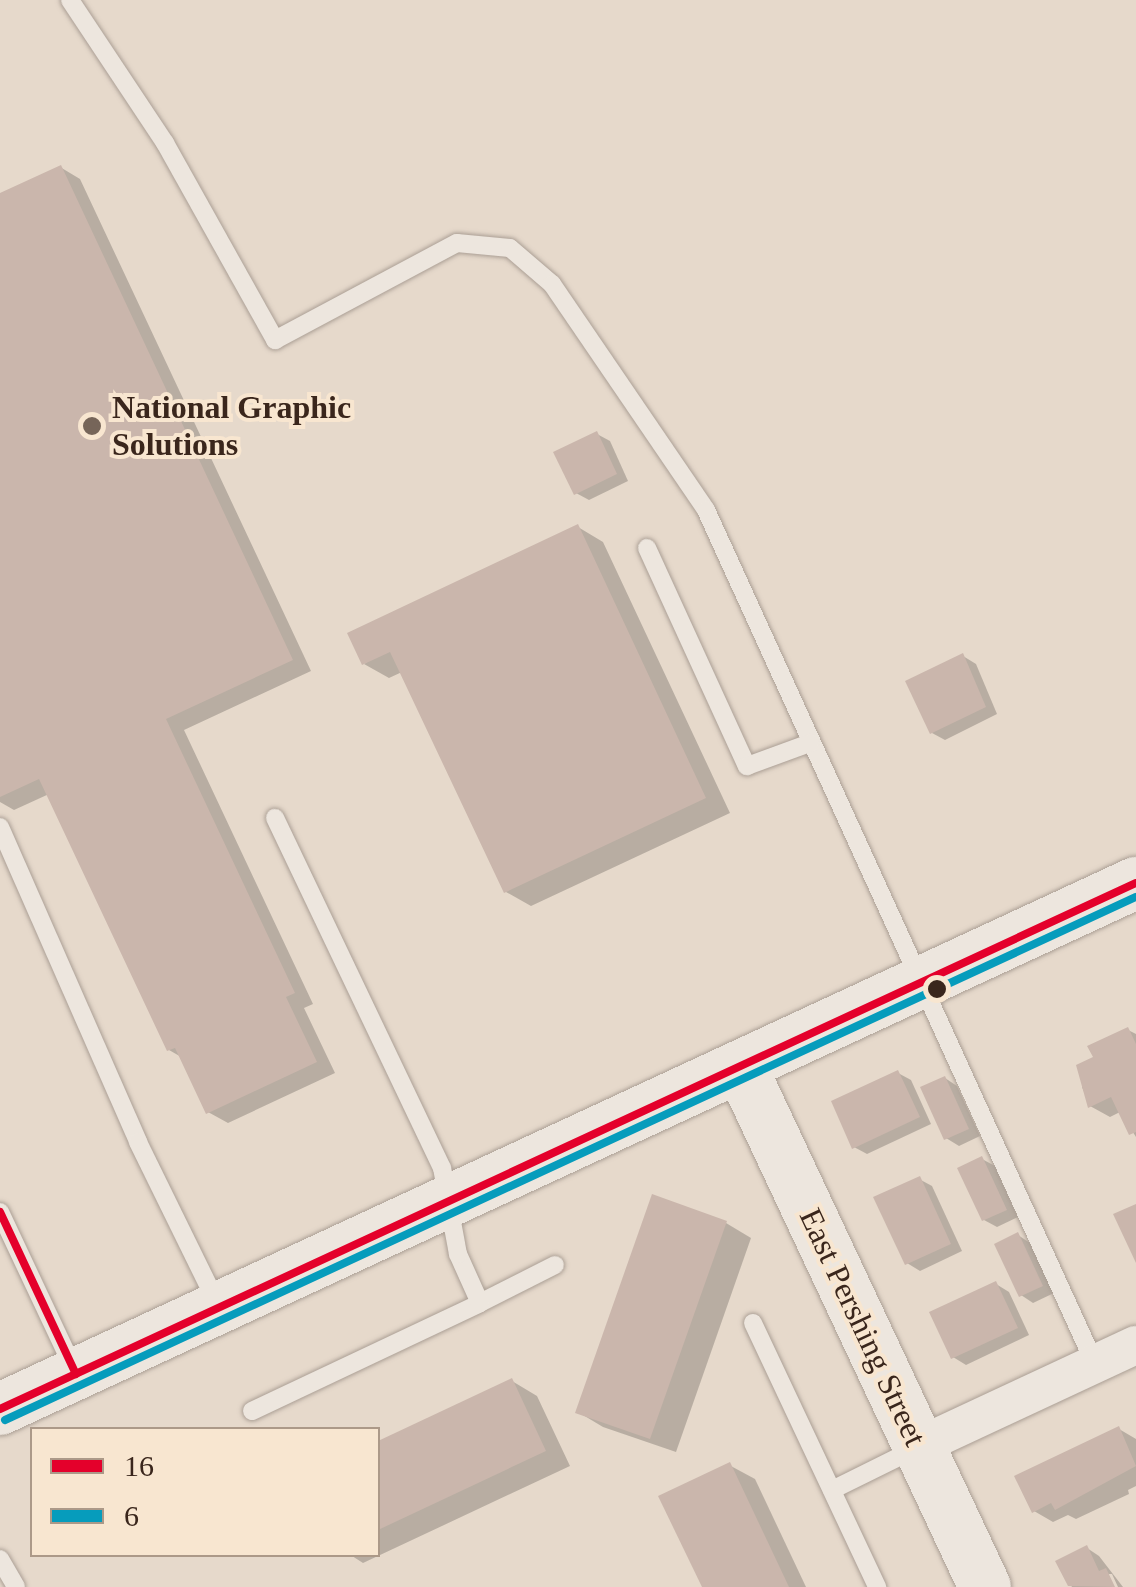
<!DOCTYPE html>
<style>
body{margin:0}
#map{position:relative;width:1136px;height:1587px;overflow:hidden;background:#e6d9cb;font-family:Georgia,serif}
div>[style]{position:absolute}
.shadow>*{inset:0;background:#0003}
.building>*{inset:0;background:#cab6ac}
.roads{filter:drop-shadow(0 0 2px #ab9f95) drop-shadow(0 0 2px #ab9f95)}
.lane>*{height:18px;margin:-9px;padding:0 9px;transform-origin:9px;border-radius:9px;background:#ede6de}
.street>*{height:38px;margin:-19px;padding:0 19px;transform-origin:19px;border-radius:19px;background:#ede6de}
.secondary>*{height:52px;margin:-26px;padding:0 26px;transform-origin:26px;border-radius:26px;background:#ede6de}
.bus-1>*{height:8px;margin:-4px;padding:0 4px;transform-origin:4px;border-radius:4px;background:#e4002b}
.bus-2>*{height:8px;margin:-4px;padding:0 4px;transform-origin:4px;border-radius:4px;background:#069cbc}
.dots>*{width:28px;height:28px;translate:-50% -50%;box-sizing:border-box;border:5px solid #f8e6d0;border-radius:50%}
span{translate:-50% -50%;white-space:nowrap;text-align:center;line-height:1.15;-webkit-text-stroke:8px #f8e6d0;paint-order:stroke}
.poi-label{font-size:32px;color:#3a261c;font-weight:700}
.left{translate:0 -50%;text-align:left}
.street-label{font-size:32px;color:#3a261c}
.legend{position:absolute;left:30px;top:1427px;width:350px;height:130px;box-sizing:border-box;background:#f8e6d0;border:2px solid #ac9988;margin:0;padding:12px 18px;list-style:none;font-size:30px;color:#3a261c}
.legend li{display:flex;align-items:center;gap:20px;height:50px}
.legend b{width:50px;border:2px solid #ac9988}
</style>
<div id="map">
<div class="shadow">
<i style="clip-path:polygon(60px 167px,80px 179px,311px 671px,184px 730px,313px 1004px,304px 1008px,335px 1073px,228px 1123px,208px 1112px,183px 1058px,169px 1050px,49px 794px,14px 810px,0 802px,0 196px)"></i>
<i style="clip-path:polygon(597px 434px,610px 441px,628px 481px,589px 500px,576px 493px)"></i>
<i style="clip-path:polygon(578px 527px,603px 542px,730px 813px,531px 906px,506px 892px,402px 672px,389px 678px,364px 664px)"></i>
<i style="clip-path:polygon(963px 656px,976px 664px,997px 714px,945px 740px,932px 733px)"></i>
<i style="clip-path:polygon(1128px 1030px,1136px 1034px,1136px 1137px,1120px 1112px,1110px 1117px,1090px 1106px,1082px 1087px,1088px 1084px,1096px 1059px)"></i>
<i style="clip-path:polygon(898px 1073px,911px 1080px,931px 1124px,867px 1154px,854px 1147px)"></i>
<i style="clip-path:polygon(945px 1078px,957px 1086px,980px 1136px,959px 1146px,946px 1138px)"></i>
<i style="clip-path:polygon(982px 1159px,995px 1166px,1018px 1217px,997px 1227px,984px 1220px)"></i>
<i style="clip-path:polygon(919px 1179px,932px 1186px,962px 1251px,920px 1271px,907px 1263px)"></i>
<i style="clip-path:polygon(726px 1223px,751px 1238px,676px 1452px,603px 1427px,578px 1412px)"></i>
<i style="clip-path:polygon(1018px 1235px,1030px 1243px,1054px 1293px,1033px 1303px,1021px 1295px)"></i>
<i style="clip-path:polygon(996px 1284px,1009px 1292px,1029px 1335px,966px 1365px,953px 1357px)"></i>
<i style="clip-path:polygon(512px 1381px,537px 1396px,570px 1466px,363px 1563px,349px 1554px,378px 1554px,378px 1444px)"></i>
<i style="clip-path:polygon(1119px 1429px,1136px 1439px,1136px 1486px,1128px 1490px,1129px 1494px,1076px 1519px,1068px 1515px,1053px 1522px,1034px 1511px)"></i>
<i style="clip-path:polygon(729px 1465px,755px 1479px,806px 1587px,704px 1587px)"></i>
<i style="clip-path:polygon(1087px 1548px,1099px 1556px,1123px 1587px,1118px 1587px,1112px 1574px,1106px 1574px,1112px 1587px,1072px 1587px,1059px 1562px)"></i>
</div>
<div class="building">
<i style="clip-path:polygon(61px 165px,293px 660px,166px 719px,295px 993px,286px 997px,317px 1062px,206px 1114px,175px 1048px,167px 1051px,39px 779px,0 797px,0 193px)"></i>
<i style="clip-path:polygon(597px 431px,617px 474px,574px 495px,553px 452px)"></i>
<i style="clip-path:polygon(578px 524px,706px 798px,504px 893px,390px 652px,362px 665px,347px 633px)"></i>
<i style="clip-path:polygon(963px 653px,986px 707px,930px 734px,905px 681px)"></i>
<i style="clip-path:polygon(1128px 1027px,1136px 1044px,1136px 1132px,1129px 1135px,1111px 1097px,1088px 1108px,1076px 1065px,1093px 1057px,1087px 1046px)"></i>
<i style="clip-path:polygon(898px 1070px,920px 1117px,852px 1149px,831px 1101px)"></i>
<i style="clip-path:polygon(945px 1076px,969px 1129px,944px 1140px,920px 1087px)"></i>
<i style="clip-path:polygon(982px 1156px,1007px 1210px,982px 1221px,957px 1168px)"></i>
<i style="clip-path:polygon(920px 1176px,951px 1244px,905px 1265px,873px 1197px)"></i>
<i style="clip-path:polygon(652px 1194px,727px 1221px,650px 1439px,575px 1413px)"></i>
<i style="clip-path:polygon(1136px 1204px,1136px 1263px,1113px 1214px)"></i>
<i style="clip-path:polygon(1018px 1232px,1043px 1286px,1019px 1297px,994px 1244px)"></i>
<i style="clip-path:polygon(996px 1281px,1018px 1328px,951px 1359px,929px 1312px)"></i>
<i style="clip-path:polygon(512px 1378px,546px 1451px,378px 1530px,378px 1441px)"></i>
<i style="clip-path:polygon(1119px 1426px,1136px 1466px,1055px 1510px,1051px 1503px,1032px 1513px,1014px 1476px)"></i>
<i style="clip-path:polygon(730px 1462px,789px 1587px,702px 1587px,658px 1496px)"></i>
<i style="clip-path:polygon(1087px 1545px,1099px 1571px,1106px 1568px,1115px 1587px,1068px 1586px,1055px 1561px)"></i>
</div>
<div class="roads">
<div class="lane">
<i style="left:70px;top:0;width:172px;rotate:56.4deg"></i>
<i style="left:165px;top:143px;width:226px;rotate:60.8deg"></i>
<i style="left:275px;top:340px;width:206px;rotate:-28.1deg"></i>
<i style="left:457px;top:243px;width:53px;rotate:5.4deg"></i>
<i style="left:510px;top:248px;width:55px;rotate:40.6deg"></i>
<i style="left:552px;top:284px;width:273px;rotate:55.7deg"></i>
<i style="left:706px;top:510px;width:938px;rotate:65.51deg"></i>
<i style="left:647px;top:548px;width:240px;rotate:65.4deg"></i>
<i style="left:747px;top:766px;width:67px;rotate:-20.1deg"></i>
<i style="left:0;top:827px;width:344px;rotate:66.3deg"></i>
<i style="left:138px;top:1142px;width:179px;rotate:63.9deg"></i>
<i style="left:0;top:1212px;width:174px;rotate:64.8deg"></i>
<i style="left:480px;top:1303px;width:84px;rotate:-26.9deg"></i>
<i style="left:753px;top:1323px;width:292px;rotate:64.8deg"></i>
<i style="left:252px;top:1411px;width:252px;rotate:-25.3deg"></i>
<i style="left:480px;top:1303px;width:54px;rotate:-114.2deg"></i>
<i style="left:458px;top:1254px;width:87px;rotate:-100.5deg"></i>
<i style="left:442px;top:1168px;width:388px;rotate:-115.5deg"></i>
<i style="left:832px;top:1490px;width:95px;rotate:-26.3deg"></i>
<i style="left:0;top:1559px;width:32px;rotate:60deg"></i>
</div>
<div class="street">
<i style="left:919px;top:1446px;width:239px;rotate:-25deg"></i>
</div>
<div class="secondary">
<i style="left:741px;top:1067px;width:574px;rotate:64.86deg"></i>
<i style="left:0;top:1409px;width:1252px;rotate:-24.85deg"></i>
</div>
</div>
<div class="bus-1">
<i style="left:0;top:1212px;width:179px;rotate:64.9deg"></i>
<i style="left:0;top:1409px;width:1252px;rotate:-24.85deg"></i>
</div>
<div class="bus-2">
<i style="left:5px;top:1420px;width:1246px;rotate:-24.82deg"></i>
</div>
<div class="dots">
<i style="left:92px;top:426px;background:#766559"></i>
<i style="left:937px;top:989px;background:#3a261c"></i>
</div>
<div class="poi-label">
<span class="left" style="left:112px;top:426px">National Graphic<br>Solutions</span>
</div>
<div class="street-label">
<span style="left:863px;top:1327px;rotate:65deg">East Pershing Street</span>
</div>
<ul class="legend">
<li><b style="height:12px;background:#e4002b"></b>16</li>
<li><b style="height:12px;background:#069cbc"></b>6</li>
</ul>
</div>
